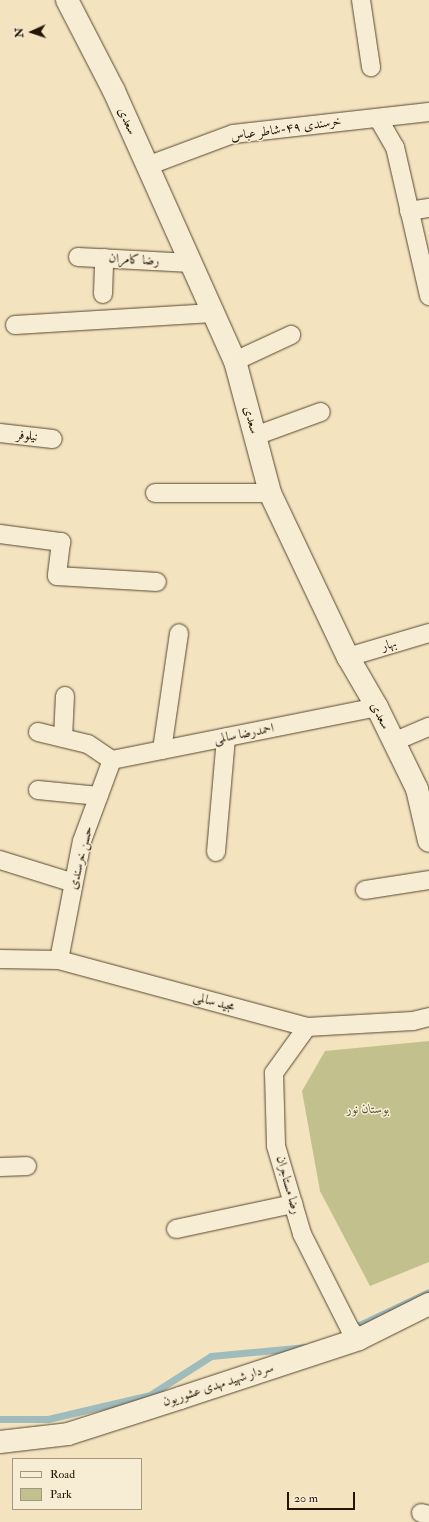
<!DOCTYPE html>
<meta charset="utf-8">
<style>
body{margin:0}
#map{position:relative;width:429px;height:1522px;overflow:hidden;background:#f3e3be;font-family:"IM FELL Double Pica",Amiri,serif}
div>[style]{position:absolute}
.green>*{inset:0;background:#c2c18d}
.stream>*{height:7px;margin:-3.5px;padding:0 3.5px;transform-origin:3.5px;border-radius:3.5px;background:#a0bbbc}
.roads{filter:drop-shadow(0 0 1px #574832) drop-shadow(0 0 1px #574832)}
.street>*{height:18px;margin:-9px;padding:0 9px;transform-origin:9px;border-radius:9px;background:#f7edd5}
.secondary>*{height:22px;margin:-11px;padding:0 11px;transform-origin:11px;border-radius:11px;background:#f7edd5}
span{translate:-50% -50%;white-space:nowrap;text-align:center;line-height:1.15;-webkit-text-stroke:3px #f7edd5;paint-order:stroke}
.street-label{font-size:13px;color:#231504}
.park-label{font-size:13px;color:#5b5134;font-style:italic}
.legend{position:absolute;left:12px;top:1458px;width:130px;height:52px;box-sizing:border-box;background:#f7edd5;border:1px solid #a29781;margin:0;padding:5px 7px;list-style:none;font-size:12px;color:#231504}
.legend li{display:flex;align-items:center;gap:8px;height:20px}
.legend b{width:20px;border:1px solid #a29781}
.north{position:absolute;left:12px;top:12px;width:40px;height:40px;-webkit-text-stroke:3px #f7edd5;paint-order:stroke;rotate:267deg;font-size:11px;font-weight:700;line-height:16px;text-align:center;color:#231504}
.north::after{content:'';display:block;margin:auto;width:14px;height:18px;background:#231504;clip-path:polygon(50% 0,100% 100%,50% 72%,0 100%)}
.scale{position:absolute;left:287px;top:1492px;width:68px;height:18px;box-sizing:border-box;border:2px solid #231504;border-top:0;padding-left:5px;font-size:12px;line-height:14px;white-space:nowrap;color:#231504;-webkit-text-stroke:3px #f7edd5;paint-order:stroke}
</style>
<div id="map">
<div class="green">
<i style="clip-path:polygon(429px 1041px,429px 1262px,370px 1286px,320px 1191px,302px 1091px,325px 1051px)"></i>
</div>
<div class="stream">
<i style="left:351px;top:1329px;width:86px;rotate:-25.4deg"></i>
<i style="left:0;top:1419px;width:48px"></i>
<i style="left:48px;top:1419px;width:105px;rotate:-13.2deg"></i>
<i style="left:150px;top:1395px;width:72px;rotate:-32.6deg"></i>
<i style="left:211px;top:1356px;width:96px;rotate:-5.4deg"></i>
</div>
<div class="roads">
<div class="street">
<i style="left:361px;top:0;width:68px;rotate:81.5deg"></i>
<i style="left:378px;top:118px;width:34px;rotate:60deg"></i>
<i style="left:395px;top:147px;width:153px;rotate:77.1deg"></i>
<i style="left:147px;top:166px;width:92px;rotate:-20.4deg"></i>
<i style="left:233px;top:134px;width:197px;rotate:-6.4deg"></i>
<i style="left:409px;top:211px;width:20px;rotate:-9deg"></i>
<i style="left:78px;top:257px;width:113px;rotate:3deg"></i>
<i style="left:103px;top:294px;width:36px;rotate:-88deg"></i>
<i style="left:15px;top:325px;width:198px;rotate:-3.5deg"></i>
<i style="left:235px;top:361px;width:62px;rotate:-24.9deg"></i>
<i style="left:0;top:433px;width:53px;rotate:6.5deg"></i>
<i style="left:255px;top:436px;width:70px;rotate:-20deg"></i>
<i style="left:155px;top:493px;width:115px"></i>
<i style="left:0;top:534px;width:62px;rotate:7.5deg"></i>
<i style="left:61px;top:542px;width:34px;rotate:97deg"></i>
<i style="left:57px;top:576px;width:100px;rotate:3.4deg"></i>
<i style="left:348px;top:657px;width:84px;rotate:-16.5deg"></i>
<i style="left:38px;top:732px;width:51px;rotate:13.5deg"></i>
<i style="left:88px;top:744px;width:29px;rotate:34deg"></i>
<i style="left:63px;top:738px;width:42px;rotate:-87.3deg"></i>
<i style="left:393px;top:742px;width:39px;rotate:-23deg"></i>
<i style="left:162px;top:750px;width:118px;rotate:-81.7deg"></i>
<i style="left:112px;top:760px;width:270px;rotate:-11.3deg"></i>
<i style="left:38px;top:790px;width:61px;rotate:5.6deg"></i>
<i style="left:216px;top:852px;width:115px;rotate:-85deg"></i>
<i style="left:0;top:860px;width:77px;rotate:17.3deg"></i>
<i style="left:365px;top:890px;width:65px;rotate:-8.9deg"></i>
<i style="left:0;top:959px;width:59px;rotate:1deg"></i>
<i style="left:59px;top:960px;width:257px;rotate:15.1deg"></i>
<i style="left:307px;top:1027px;width:106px;rotate:-3.2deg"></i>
<i style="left:413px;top:1021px;width:16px;rotate:-14deg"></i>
<i style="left:59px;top:960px;width:121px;rotate:-79.1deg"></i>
<i style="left:82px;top:841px;width:86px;rotate:-69.7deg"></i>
<i style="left:307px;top:1027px;width:57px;rotate:125.7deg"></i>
<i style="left:274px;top:1073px;width:73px;rotate:88.4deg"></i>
<i style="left:276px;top:1146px;width:92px;rotate:73.5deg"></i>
<i style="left:302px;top:1234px;width:106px;rotate:63.2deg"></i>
<i style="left:350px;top:1329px;width:13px;rotate:48deg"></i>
<i style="left:0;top:1167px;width:27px;rotate:-2deg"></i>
<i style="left:176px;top:1229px;width:120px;rotate:-12.1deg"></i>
<i style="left:421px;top:1513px;width:8px;rotate:14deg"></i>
</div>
<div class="secondary">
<i style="left:67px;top:0;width:102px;rotate:62.7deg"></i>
<i style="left:114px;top:91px;width:296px;rotate:65.9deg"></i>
<i style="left:235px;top:361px;width:137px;rotate:75.1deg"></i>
<i style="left:270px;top:493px;width:182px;rotate:64.6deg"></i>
<i style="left:348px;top:657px;width:58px;rotate:59.9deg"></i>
<i style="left:377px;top:707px;width:91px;rotate:64deg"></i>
<i style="left:417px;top:789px;width:53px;rotate:77deg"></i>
<i style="left:0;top:1442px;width:68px;rotate:-6.7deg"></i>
<i style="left:68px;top:1434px;width:118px;rotate:-17.8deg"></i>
<i style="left:180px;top:1398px;width:188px;rotate:-18.2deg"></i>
<i style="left:359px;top:1339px;width:78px;rotate:-26.6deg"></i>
</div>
</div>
<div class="street-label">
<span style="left:127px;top:121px;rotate:66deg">سعدی</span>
<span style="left:286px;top:129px;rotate:-8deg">خرسندی ۴۹-شاطر عباس</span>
<span style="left:134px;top:260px;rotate:3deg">رضا کامران</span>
<span style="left:251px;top:420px;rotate:75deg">سعدی</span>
<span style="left:27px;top:436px;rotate:6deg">نیلوفر</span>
<span style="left:389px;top:645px;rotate:-16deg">بهار</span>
<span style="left:380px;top:716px;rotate:63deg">سعدی</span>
<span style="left:244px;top:734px;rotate:-11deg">احمدرضا سالمی</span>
<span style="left:81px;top:858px;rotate:-76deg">حسن خرسندی</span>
<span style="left:214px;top:1002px;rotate:15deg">مجید سالمی</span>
<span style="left:288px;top:1185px;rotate:74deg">رضا مستاجران</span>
<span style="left:218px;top:1385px;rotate:-18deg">سردار شهید مهدی عشوریون</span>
</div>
<div class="park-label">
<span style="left:368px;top:1109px">بوستان نور</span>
</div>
<ul class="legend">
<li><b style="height:5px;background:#f7edd5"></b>Road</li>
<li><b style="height:11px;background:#c2c18d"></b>Park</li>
</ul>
<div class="north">N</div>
<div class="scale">20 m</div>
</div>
